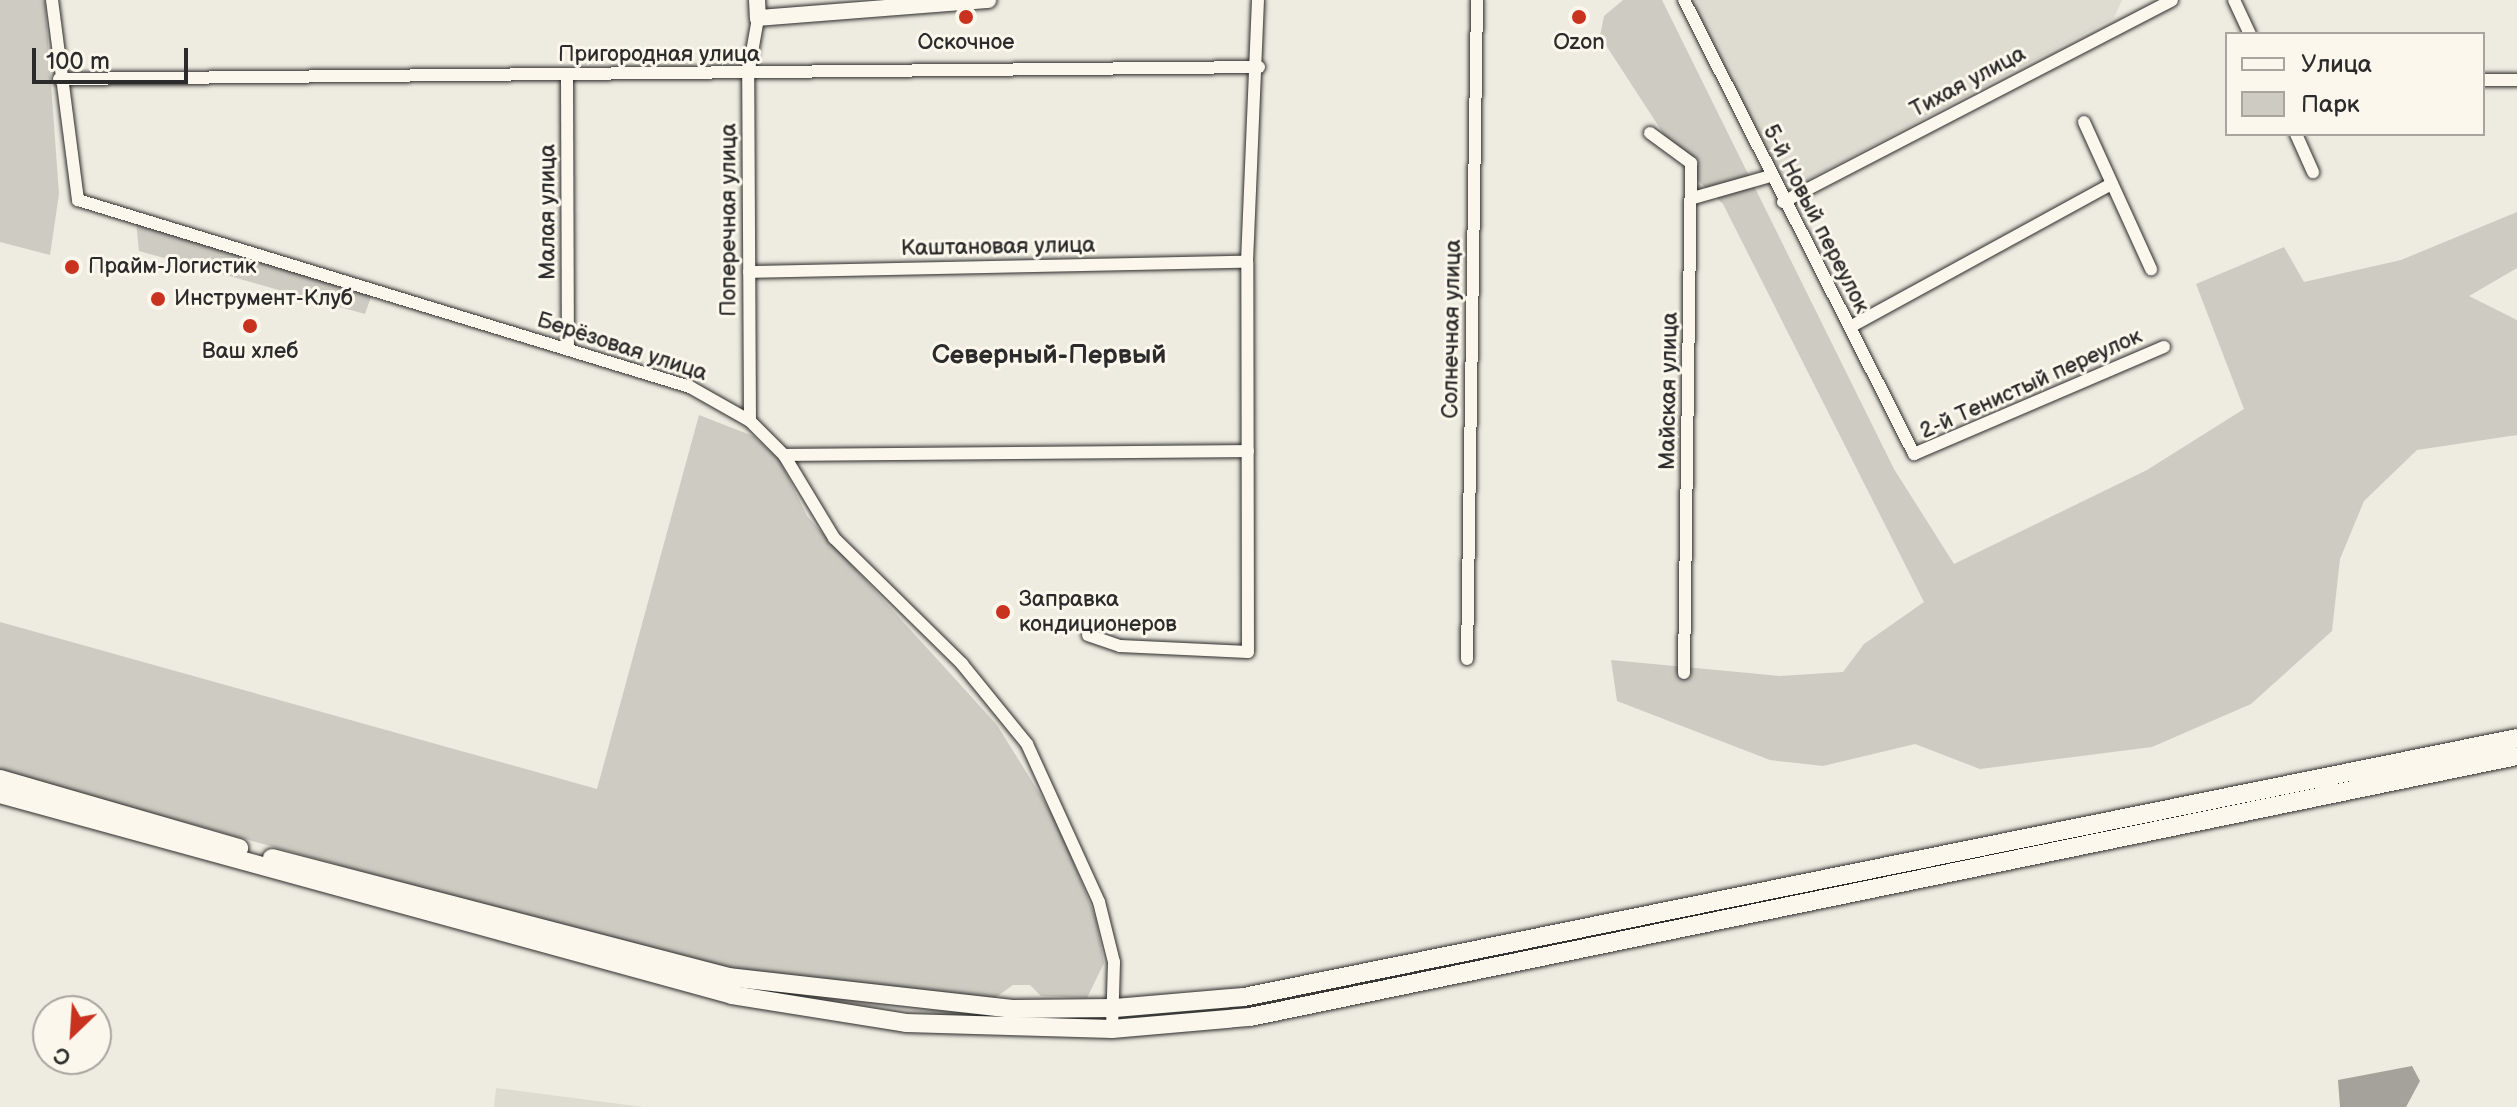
<!DOCTYPE html>
<meta charset="utf-8">
<style>
body{margin:0}
#map{position:relative;width:2517px;height:1107px;overflow:hidden;background:#eeebe0;font-family:"Balsamiq Sans",sans-serif}
div>[style]{position:absolute}
.built>*{inset:0;background:#dedbd1}
.green>*{inset:0;background:#cecbc2}
.water>*{inset:0;background:#a4a29a}
.roads{filter:drop-shadow(0 0 2px #2b2b2b) drop-shadow(0 0 2px #2b2b2b)}
.street>*{height:12px;margin:-6px;padding:0 6px;transform-origin:6px;border-radius:6px;background:#fbf7ec}
.secondary>*{height:16px;margin:-8px;padding:0 8px;transform-origin:8px;border-radius:8px;background:#fbf7ec}
.primary>*{height:18px;margin:-9px;padding:0 9px;transform-origin:9px;border-radius:9px;background:#fbf7ec}
.dots>*{width:22px;height:22px;translate:-50% -50%;box-sizing:border-box;border:4px solid #fbf7ec;border-radius:50%}
span{translate:-50% -50%;white-space:nowrap;text-align:center;line-height:1.15;-webkit-text-stroke:6px #fbf7ec;paint-order:stroke}
.poi-label{font-size:22px;color:#2b2b2b}
.left{translate:0 -50%;text-align:left}
.street-label{font-size:22px;color:#2b2b2b}
.quarter-label{font-size:26px;color:#2b2b2b;font-weight:700}
.legend{position:absolute;left:2225px;top:32px;width:260px;height:104px;box-sizing:border-box;background:#fbf7ec;border:2px solid #a8a59f;margin:0;padding:10px 14px;list-style:none;font-size:24px;color:#2b2b2b}
.legend li{display:flex;align-items:center;gap:16px;height:40px}
.legend b{width:40px;border:2px solid #a8a59f}
.north{position:absolute;left:32px;top:995px;width:80px;height:80px;box-sizing:border-box;background:#fbf7ec;border:2px solid #a8a59f;border-radius:50%;rotate:205deg;font-size:22px;font-weight:700;line-height:32px;text-align:center;color:#2b2b2b}
.north::after{content:'';display:block;margin:auto;width:28px;height:36px;background:#c8321e;clip-path:polygon(50% 0,100% 100%,50% 72%,0 100%)}
.scale{position:absolute;left:32px;top:48px;width:156px;height:36px;box-sizing:border-box;border:4px solid #2b2b2b;border-top:0;padding-left:10px;font-size:24px;line-height:28px;white-space:nowrap;color:#2b2b2b;-webkit-text-stroke:6px #fbf7ec;paint-order:stroke}
</style>
<div id="map">
<div class="built">
<i style="clip-path:polygon(1690px 0,2122px 0,2114px 18px,1798px 185px,1780px 181px)"></i>
<i style="clip-path:polygon(496px 1088px,643px 1107px,494px 1107px)"></i>
</div>
<div class="green">
<i style="clip-path:polygon(0 0,45px 0,59px 194px,50px 255px,0 242px)"></i>
<i style="clip-path:polygon(1623px 0,1662px 0,1894px 469px,1954px 564px,2147px 470px,2244px 409px,2196px 284px,2284px 247px,2304px 282px,2401px 260px,2517px 212px,2517px 268px,2469px 296px,2517px 320px,2517px 435px,2417px 450px,2364px 501px,2340px 559px,2332px 631px,2251px 704px,2152px 747px,1980px 769px,1915px 744px,1823px 766px,1770px 760px,1617px 701px,1611px 660px,1780px 676px,1843px 672px,1864px 644px,1924px 602px,1723px 204px,1687px 170px,1600px 36px,1604px 16px)"></i>
<i style="clip-path:polygon(136px 221px,372px 294px,365px 314px,139px 251px)"></i>
<i style="clip-path:polygon(699px 415px,753px 436px,779px 459px,807px 516px,997px 725px,1059px 825px,1096px 919px,1104px 963px,1087px 998px,1041px 996px,1030px 985px,1013px 985px,995px 998px,718px 970px,0 771px,0 622px,597px 789px)"></i>
</div>
<div class="water">
<i style="clip-path:polygon(2412px 1066px,2420px 1081px,2406px 1107px,2340px 1107px,2338px 1080px)"></i>
</div>
<div class="roads">
<div class="street">
<i style="left:52px;top:0;width:202px;rotate:82.6deg"></i>
<i style="left:78px;top:200px;width:640px;rotate:16.99deg"></i>
<i style="left:690px;top:387px;width:69px;rotate:29.5deg"></i>
<i style="left:750px;top:421px;width:48px;rotate:45deg"></i>
<i style="left:784px;top:455px;width:464px;rotate:-0.5deg"></i>
<i style="left:1684px;top:0;width:509px;rotate:63.13deg"></i>
<i style="left:1914px;top:454px;width:272px;rotate:-23.2deg"></i>
<i style="left:2234px;top:0;width:38px;rotate:65deg"></i>
<i style="left:567px;top:76px;width:273px;rotate:89.8deg"></i>
<i style="left:59px;top:79px;width:1200px;rotate:-0.57deg"></i>
<i style="left:2483px;top:80px;width:34px"></i>
<i style="left:2084px;top:122px;width:162px;rotate:65.5deg"></i>
<i style="left:1650px;top:133px;width:51px;rotate:36.2deg"></i>
<i style="left:1691px;top:163px;width:510px;rotate:90.79deg"></i>
<i style="left:2296px;top:134px;width:42px;rotate:65.9deg"></i>
<i style="left:1693px;top:198px;width:81px;rotate:-15.8deg"></i>
<i style="left:1783px;top:202px;width:438px;rotate:-27.4deg"></i>
<i style="left:749px;top:272px;width:498px;rotate:-1.2deg"></i>
<i style="left:1850px;top:327px;width:298px;rotate:-28.7deg"></i>
<i style="left:750px;top:421px;width:346px;rotate:-90.3deg"></i>
<i style="left:748px;top:75px;width:58px;rotate:-80deg"></i>
<i style="left:784px;top:455px;width:97px;rotate:58.9deg"></i>
<i style="left:834px;top:538px;width:180px;rotate:44.5deg"></i>
<i style="left:962px;top:664px;width:103px;rotate:50.9deg"></i>
<i style="left:1027px;top:744px;width:174px;rotate:65.5deg"></i>
<i style="left:1099px;top:902px;width:62px;rotate:76deg"></i>
<i style="left:1114px;top:962px;width:67px;rotate:91.7deg"></i>
<i style="left:1088px;top:635px;width:34px;rotate:19deg"></i>
<i style="left:1120px;top:646px;width:128px;rotate:2.7deg"></i>
<i style="left:1248px;top:652px;width:390px;rotate:-90.1deg"></i>
<i style="left:1247px;top:262px;width:262px;rotate:-87.6deg"></i>
<i style="left:1467px;top:659px;width:659px;rotate:-89.13deg"></i>
</div>
<div class="secondary">
<i style="left:757px;top:0;width:18px;rotate:87deg"></i>
<i style="left:758px;top:18px;width:231px;rotate:-4.5deg"></i>
</div>
<div class="primary">
<i style="left:0;top:779px;width:249px;rotate:16.1deg"></i>
<i style="left:0;top:794px;width:759px;rotate:15.35deg"></i>
<i style="left:732px;top:995px;width:176px;rotate:9.1deg"></i>
<i style="left:906px;top:1023px;width:206px;rotate:1.7deg"></i>
<i style="left:1112px;top:1029px;width:139px;rotate:-5deg"></i>
<i style="left:1250px;top:1017px;width:1294px;rotate:-11.64deg"></i>
<i style="left:272px;top:858px;width:471px;rotate:14.6deg"></i>
<i style="left:728px;top:977px;width:286px;rotate:6.4deg"></i>
<i style="left:1012px;top:1009px;width:103px;rotate:-0.6deg"></i>
<i style="left:1115px;top:1008px;width:129px;rotate:-4.9deg"></i>
<i style="left:1244px;top:997px;width:1299px;rotate:-11.5deg"></i>
</div>
</div>
<div class="dots">
<i style="left:966px;top:17px;background:#c8321e"></i>
<i style="left:1579px;top:17px;background:#c8321e"></i>
<i style="left:72px;top:267px;background:#c8321e"></i>
<i style="left:158px;top:299px;background:#c8321e"></i>
<i style="left:250px;top:326px;background:#c8321e"></i>
<i style="left:1003px;top:612px;background:#c8321e"></i>
</div>
<div class="poi-label">
<span style="left:966px;top:43px">Оскочное</span>
<span style="left:1579px;top:43px">Ozon</span>
<span class="left" style="left:88px;top:267px">Прайм-Логистик</span>
<span class="left" style="left:174px;top:299px">Инструмент-Клуб</span>
<span style="left:250px;top:352px">Ваш хлеб</span>
<span class="left" style="left:1019px;top:612px">Заправка<br>кондиционеров</span>
</div>
<div class="street-label">
<span style="left:659px;top:55px">Пригородная улица</span>
<span style="left:1968px;top:82px;rotate:-28deg">Тихая улица</span>
<span style="left:548px;top:212px;rotate:-90deg">Малая улица</span>
<span style="left:1816px;top:219px;rotate:63deg">5-й Новый переулок</span>
<span style="left:729px;top:220px;rotate:-90deg">Поперечная улица</span>
<span style="left:998px;top:247px;rotate:-1deg">Каштановая улица</span>
<span style="left:1452px;top:329px;rotate:-89deg">Солнечная улица</span>
<span style="left:622px;top:347px;rotate:18deg">Берёзовая улица</span>
<span style="left:2031px;top:384px;rotate:-24deg">2-й Тенистый переулок</span>
<span style="left:1669px;top:391px;rotate:-89deg">Майская улица</span>
</div>
<div class="quarter-label">
<span style="left:1049px;top:356px">Северный-Первый</span>
</div>
<ul class="legend">
<li><b style="height:10px;background:#fbf7ec"></b>Улица</li>
<li><b style="height:22px;background:#cecbc2"></b>Парк</li>
</ul>
<div class="north">С</div>
<div class="scale">100 m</div>
</div>
